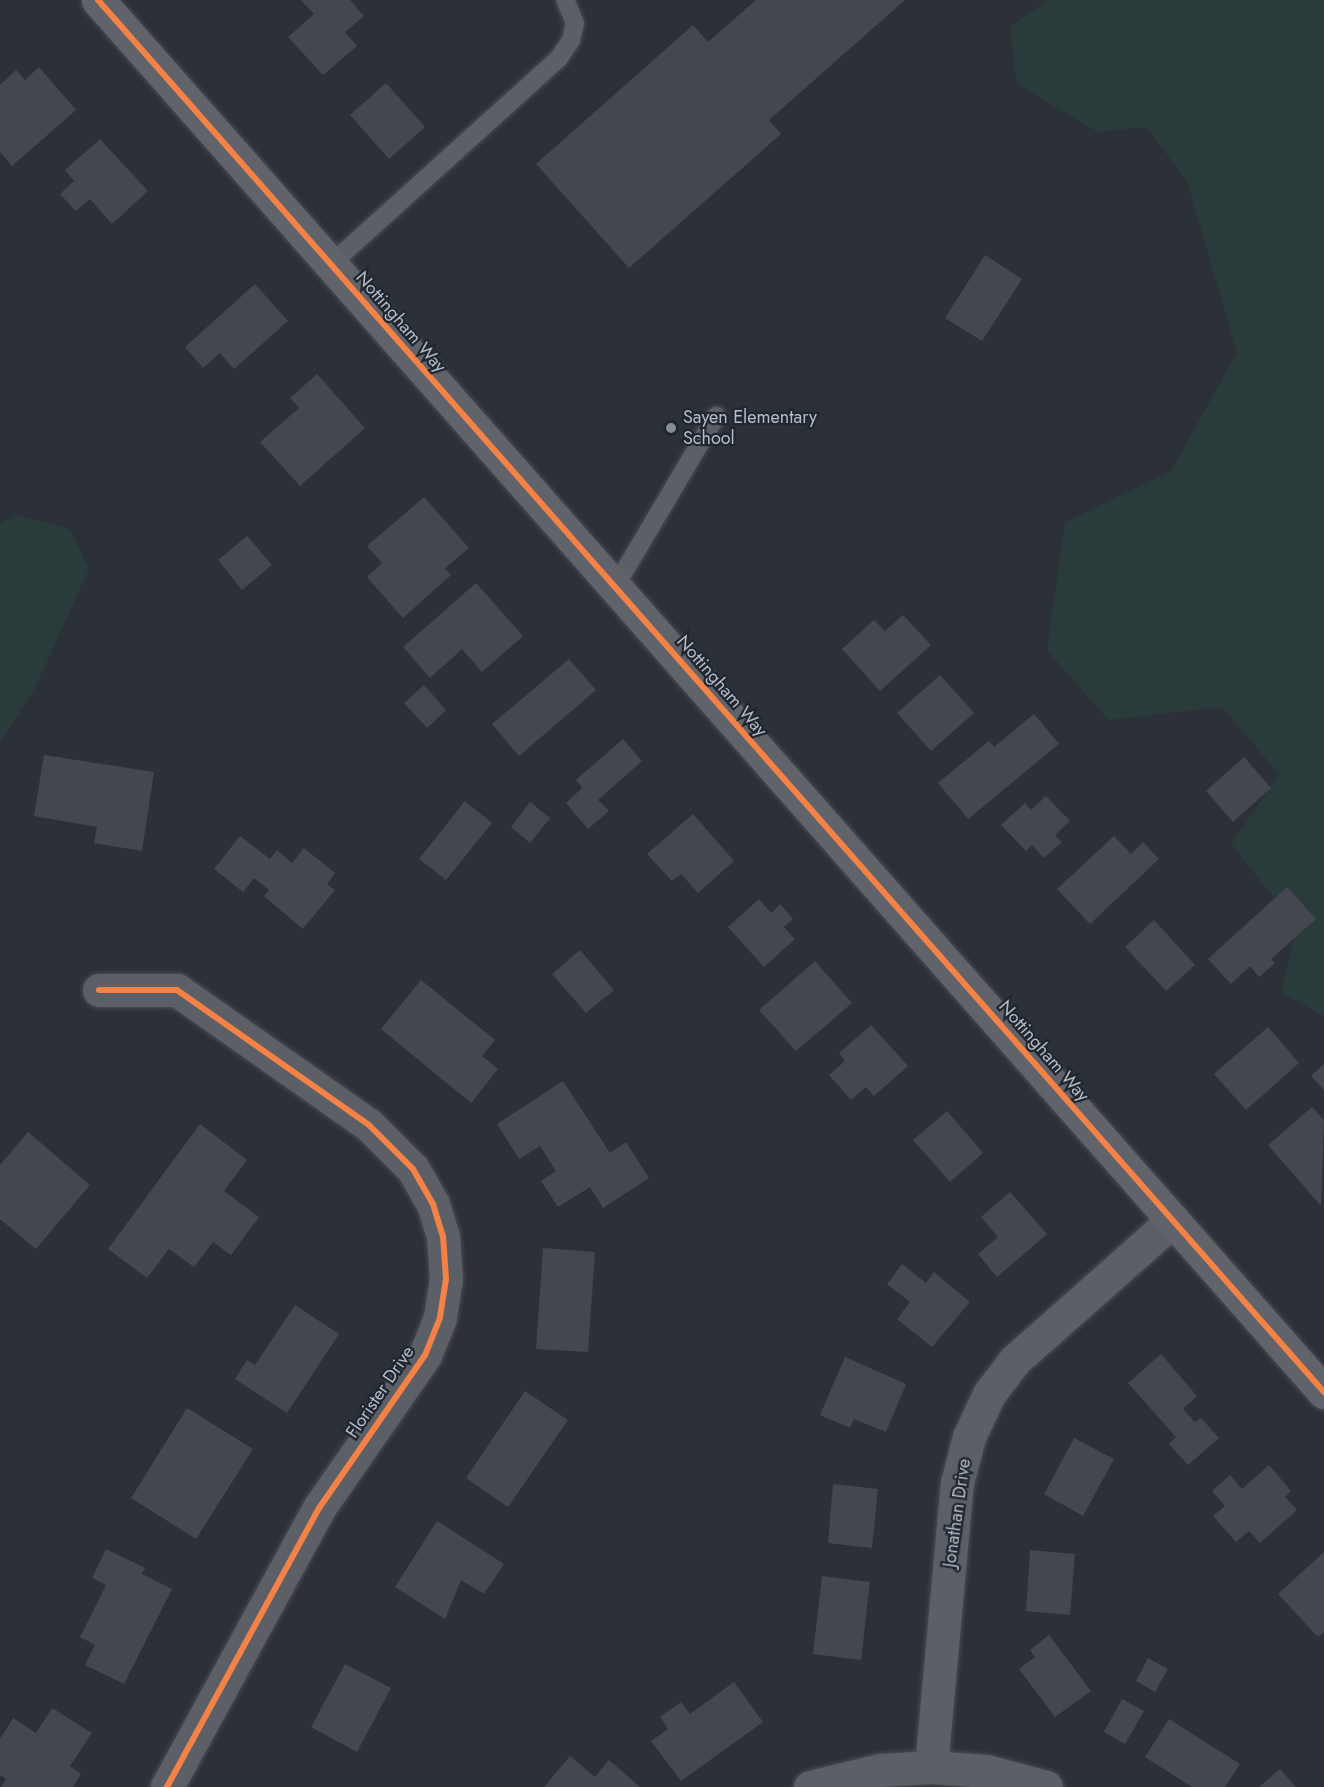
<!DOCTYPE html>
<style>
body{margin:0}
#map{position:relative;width:1324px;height:1787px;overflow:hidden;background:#2c3137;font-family:Jost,sans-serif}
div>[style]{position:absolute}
.green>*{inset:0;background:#2a3b3c}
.building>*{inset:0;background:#44484e}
.roads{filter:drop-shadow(0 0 2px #484c50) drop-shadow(0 0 2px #484c50)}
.lane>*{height:18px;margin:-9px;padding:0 9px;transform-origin:9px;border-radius:9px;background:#5c5f65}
.street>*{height:33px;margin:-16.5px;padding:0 16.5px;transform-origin:16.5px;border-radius:16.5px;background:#5c5f65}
.secondary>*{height:33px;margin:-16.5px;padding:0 16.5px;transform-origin:16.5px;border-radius:16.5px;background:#606369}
.cycleway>*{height:6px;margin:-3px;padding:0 3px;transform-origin:3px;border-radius:3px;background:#f48246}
.dots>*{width:16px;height:16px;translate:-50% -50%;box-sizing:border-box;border:3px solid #202731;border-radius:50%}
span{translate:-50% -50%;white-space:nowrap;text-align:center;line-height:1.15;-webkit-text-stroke:4.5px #202731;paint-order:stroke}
.street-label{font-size:18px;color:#b6bdc7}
.poi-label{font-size:18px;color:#b6bdc7}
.left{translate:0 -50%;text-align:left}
</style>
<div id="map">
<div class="green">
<i style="clip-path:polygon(1048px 0,1324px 0,1324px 1016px,1281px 993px,1297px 927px,1231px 844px,1279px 774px,1222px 707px,1108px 720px,1047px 650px,1065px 522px,1171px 471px,1237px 352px,1187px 181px,1146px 127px,1098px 132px,1017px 84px,1010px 26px)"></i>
<i style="clip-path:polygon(15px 515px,70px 529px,89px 569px,35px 688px,0 742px,0 524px)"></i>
</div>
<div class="building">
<i style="clip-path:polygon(301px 0,350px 0,364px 16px,345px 32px,357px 46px,323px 75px,288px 37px,314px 14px)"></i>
<i style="clip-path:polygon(756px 0,905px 0,769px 120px,781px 134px,629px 268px,536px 164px,693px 25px,708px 42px)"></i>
<i style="clip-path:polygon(39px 67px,76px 110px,12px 166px,0 152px,0 85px,16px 70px,25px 80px)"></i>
<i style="clip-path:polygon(386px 83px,425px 127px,389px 159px,350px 115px)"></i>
<i style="clip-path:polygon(100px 139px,148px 191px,112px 224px,90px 199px,76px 211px,60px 194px,74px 181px,65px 170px)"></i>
<i style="clip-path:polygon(985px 255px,1022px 279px,982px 341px,945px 318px)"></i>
<i style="clip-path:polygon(255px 284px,288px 321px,234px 369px,220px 353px,203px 368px,185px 347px)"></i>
<i style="clip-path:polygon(317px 374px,365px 428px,300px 486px,260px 442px,299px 408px,290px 398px)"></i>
<i style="clip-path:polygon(424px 497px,469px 548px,445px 568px,451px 575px,403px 618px,367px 577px,382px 563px,367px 546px)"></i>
<i style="clip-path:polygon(247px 536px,272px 565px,242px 590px,218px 560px)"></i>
<i style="clip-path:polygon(476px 583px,523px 636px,482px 672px,462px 649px,430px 678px,403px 647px)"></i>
<i style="clip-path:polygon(903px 615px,931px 645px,880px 691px,842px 649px,874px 620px,885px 631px)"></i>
<i style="clip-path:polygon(569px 659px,596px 690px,519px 756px,492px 724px)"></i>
<i style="clip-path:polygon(940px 675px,974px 713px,931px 751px,897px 713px)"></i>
<i style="clip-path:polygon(424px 685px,446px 710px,427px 728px,404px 703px)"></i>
<i style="clip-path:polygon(1034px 714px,1059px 744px,968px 819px,938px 783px,989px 741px,994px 747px)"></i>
<i style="clip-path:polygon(623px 739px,642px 761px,598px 800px,609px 811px,588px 829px,566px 803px,582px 788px,576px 780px)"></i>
<i style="clip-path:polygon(44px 755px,154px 772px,142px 851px,94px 843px,97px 827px,34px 816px)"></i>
<i style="clip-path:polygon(1244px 757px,1271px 788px,1233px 822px,1206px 791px)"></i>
<i style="clip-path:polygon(1046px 796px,1070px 821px,1055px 835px,1062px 842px,1044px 858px,1032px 845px,1026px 851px,1001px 825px,1025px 803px,1031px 810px)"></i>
<i style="clip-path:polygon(465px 801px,492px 823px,446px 880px,419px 859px)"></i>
<i style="clip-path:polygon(530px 802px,550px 818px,530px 843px,511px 827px)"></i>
<i style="clip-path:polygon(693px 814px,734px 861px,698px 893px,681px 874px,672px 881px,647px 854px)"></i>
<i style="clip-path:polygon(240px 836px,270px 859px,277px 850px,292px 863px,304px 848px,335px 873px,327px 884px,335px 890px,303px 929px,264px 896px,269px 890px,254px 878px,243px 892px,214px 869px)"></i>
<i style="clip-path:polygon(1114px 836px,1131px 854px,1143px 842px,1159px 859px,1090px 924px,1057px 889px)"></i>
<i style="clip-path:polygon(1287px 887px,1316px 919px,1271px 959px,1275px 963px,1259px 977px,1250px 966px,1231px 984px,1208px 959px)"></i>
<i style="clip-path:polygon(759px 899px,771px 913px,780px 904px,793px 919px,784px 927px,795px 939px,764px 967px,728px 927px)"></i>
<i style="clip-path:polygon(1154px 920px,1195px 965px,1166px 991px,1125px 947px)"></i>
<i style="clip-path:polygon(580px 950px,614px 990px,586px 1013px,552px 974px)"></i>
<i style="clip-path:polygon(815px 961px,852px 1003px,796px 1051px,759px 1010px)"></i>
<i style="clip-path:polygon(421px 980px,495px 1040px,482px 1056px,498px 1069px,471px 1103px,381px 1029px)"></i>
<i style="clip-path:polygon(871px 1025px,908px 1066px,874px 1096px,866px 1087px,851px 1100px,829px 1075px,845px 1061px,839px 1053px)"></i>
<i style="clip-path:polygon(1268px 1027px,1299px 1063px,1246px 1110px,1214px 1074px)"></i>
<i style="clip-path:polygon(1324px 1064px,1324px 1090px,1311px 1076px)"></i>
<i style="clip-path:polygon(563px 1081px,610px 1153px,626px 1142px,649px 1178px,603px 1208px,590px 1187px,558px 1207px,541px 1181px,556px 1171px,540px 1146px,519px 1159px,497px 1124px)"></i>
<i style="clip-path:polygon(1312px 1107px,1324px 1120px,1321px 1206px,1268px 1145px)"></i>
<i style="clip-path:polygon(947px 1111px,983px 1153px,950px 1182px,913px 1140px)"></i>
<i style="clip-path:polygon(200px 1124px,247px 1160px,224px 1191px,259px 1217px,231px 1255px,213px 1242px,194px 1267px,169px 1249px,147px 1278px,108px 1249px)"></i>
<i style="clip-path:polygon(28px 1132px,90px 1185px,36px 1249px,0 1219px,0 1165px)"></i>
<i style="clip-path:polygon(1010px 1192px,1047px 1234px,997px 1277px,978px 1254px,998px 1237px,981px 1217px)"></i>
<i style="clip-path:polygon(543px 1248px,595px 1252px,588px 1352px,536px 1349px)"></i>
<i style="clip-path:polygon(902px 1264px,926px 1283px,934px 1272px,970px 1302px,932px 1347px,897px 1319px,910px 1302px,887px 1284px)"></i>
<i style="clip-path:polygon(295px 1305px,339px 1334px,287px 1413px,235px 1379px,247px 1360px,255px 1365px)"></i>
<i style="clip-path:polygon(1161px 1354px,1197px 1396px,1183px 1409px,1195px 1422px,1201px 1418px,1219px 1438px,1188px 1465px,1169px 1444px,1176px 1437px,1128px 1383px)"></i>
<i style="clip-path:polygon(845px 1357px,906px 1384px,886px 1432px,854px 1419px,850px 1428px,820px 1415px)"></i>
<i style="clip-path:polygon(525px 1391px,568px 1420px,508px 1507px,466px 1478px)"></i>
<i style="clip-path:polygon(187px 1408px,253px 1449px,196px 1539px,131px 1498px)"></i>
<i style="clip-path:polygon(1074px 1438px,1114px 1459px,1083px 1516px,1044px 1494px)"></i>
<i style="clip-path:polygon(1269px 1465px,1291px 1491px,1285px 1497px,1297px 1510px,1260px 1543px,1249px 1531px,1236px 1542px,1213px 1516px,1225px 1506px,1212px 1491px,1230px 1475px,1242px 1489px)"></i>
<i style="clip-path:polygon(833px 1484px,878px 1489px,872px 1548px,828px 1543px)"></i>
<i style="clip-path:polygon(437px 1521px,504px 1564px,484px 1594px,461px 1580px,445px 1619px,395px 1587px)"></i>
<i style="clip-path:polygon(106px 1549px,145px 1568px,142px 1574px,172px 1589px,124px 1684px,85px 1665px,95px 1645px,80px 1637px,106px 1585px,92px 1578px)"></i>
<i style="clip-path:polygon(1030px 1550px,1075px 1554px,1070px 1615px,1026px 1611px)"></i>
<i style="clip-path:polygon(1324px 1552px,1324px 1632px,1318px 1637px,1278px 1594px)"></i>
<i style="clip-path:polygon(822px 1576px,870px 1582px,861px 1660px,813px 1654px)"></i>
<i style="clip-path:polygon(1049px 1635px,1091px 1691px,1055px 1717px,1019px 1669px,1035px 1657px,1030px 1650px)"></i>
<i style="clip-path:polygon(1148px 1658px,1168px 1669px,1155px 1692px,1136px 1681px)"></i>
<i style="clip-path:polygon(345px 1664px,391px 1688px,357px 1752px,311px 1727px)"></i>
<i style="clip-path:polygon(734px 1682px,763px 1722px,681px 1781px,651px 1741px,668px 1729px,660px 1717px,681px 1702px,690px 1714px)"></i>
<i style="clip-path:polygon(1122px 1699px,1144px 1711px,1125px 1744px,1104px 1732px)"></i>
<i style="clip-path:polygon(52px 1708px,92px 1733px,70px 1766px,81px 1774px,73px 1787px,1px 1787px,6px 1779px,0 1775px,0 1739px,13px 1718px,36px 1733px)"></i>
<i style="clip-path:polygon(1169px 1719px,1240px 1764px,1225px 1787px,1192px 1787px,1145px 1757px)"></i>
<i style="clip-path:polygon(570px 1756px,595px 1777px,609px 1760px,640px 1787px,544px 1787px)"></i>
<i style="clip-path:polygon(1280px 1769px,1296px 1787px,1259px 1787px)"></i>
</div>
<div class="roads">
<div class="lane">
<i style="left:330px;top:265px;width:309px;rotate:-42.1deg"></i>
<i style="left:559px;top:58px;width:22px;rotate:-56deg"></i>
<i style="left:571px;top:40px;width:17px;rotate:-77deg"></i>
<i style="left:575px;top:23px;width:25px;rotate:-113deg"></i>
<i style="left:615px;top:587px;width:199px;rotate:-59.4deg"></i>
</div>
<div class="street">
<i style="left:99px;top:990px;width:78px"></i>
<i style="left:177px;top:990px;width:235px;rotate:35.1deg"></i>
<i style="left:369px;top:1125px;width:62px;rotate:45deg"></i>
<i style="left:413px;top:1169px;width:40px;rotate:60.3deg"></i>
<i style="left:433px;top:1204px;width:34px;rotate:73deg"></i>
<i style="left:443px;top:1236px;width:43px;rotate:86deg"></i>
<i style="left:446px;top:1279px;width:39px;rotate:99deg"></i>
<i style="left:440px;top:1318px;width:40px;rotate:112deg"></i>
<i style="left:425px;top:1355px;width:186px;rotate:124.7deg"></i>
<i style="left:319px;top:1508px;width:318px;rotate:118.6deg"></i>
<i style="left:931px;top:1767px;width:285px;rotate:-84.8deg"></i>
<i style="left:957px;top:1483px;width:48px;rotate:-75.4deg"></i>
<i style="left:969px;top:1437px;width:47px;rotate:-65.1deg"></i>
<i style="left:989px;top:1394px;width:43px;rotate:-52.6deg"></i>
<i style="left:1015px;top:1360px;width:211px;rotate:-41.5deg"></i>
<i style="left:810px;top:1787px;width:72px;rotate:-13.7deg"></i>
<i style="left:880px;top:1770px;width:51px;rotate:-3.4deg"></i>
<i style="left:931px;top:1767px;width:55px;rotate:4.2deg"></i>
<i style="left:986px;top:1771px;width:62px;rotate:14.9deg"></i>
</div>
<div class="secondary">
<i style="left:98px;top:0;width:1855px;rotate:48.63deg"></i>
</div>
</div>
<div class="cycleway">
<i style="left:98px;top:0;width:1855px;rotate:48.63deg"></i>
<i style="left:99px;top:990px;width:78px"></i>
<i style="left:177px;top:990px;width:235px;rotate:35.1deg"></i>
<i style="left:369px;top:1125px;width:62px;rotate:45deg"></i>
<i style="left:413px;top:1169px;width:40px;rotate:60.3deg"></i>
<i style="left:433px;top:1204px;width:34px;rotate:73deg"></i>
<i style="left:443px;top:1236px;width:43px;rotate:86deg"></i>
<i style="left:446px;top:1279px;width:39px;rotate:99deg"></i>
<i style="left:440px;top:1318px;width:40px;rotate:112deg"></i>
<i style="left:425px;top:1355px;width:186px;rotate:124.7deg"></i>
<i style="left:319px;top:1508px;width:318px;rotate:118.6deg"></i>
</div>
<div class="dots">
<i style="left:671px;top:428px;background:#868c95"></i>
</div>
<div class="street-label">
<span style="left:401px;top:322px;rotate:49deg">Nottingham Way</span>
<span style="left:722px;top:686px;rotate:49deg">Nottingham Way</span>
<span style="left:1044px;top:1051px;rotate:49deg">Nottingham Way</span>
<span style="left:380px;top:1392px;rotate:-56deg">Florister Drive</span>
<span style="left:957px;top:1513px;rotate:-82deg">Jonathan Drive</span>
</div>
<div class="poi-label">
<span class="left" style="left:683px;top:428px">Sayen Elementary<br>School</span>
</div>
</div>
